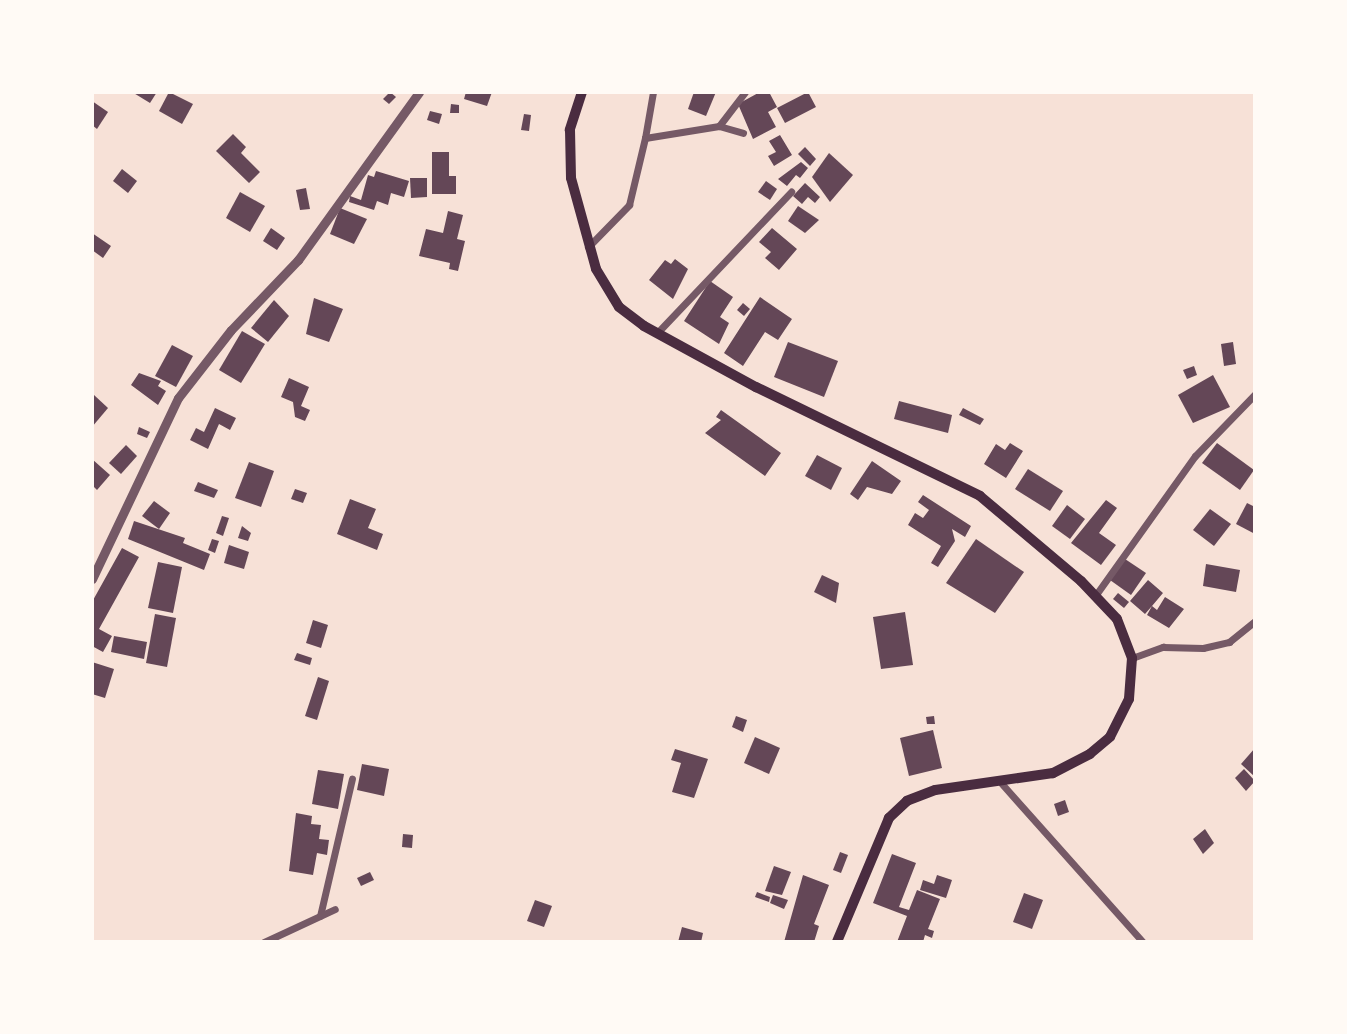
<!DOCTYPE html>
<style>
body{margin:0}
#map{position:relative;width:1347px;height:1034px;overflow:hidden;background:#f7e1d7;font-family:Commissioner,sans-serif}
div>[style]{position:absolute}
.building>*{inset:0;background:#644757}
.minor>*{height:7px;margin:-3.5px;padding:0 3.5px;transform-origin:3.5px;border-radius:3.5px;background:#755966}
.tertiary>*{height:9px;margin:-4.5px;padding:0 4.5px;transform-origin:4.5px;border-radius:4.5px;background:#755966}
.secondary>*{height:10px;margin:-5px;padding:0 5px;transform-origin:5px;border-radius:5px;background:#4a2c40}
span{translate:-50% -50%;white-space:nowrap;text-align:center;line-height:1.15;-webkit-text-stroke:6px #fffaf5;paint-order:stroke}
.frame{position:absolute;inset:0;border:94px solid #fffaf5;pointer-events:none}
</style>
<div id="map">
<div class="building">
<i style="clip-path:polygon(132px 92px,157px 92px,150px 103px)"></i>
<i style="clip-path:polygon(169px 92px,193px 104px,182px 124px,159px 111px)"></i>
<i style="clip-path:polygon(390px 92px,396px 97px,389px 104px,383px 99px)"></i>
<i style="clip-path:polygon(466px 92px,492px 92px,487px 106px,464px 99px)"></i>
<i style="clip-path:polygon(694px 92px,716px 92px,706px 116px,688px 109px)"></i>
<i style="clip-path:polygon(760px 92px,769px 92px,777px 107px,768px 112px,776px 127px,753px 139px,738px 104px)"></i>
<i style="clip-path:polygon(808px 92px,816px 107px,785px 123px,777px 108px)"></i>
<i style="clip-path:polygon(92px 101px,108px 112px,97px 129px,92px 125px)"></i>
<i style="clip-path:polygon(451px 104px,459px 105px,459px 113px,450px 113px)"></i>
<i style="clip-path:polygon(430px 111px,442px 114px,439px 124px,427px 120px)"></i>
<i style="clip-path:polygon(524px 114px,531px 115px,529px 131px,521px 130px)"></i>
<i style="clip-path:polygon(233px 134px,246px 147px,241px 153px,260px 172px,249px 183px,216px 151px)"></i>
<i style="clip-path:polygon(780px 135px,792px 155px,774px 166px,768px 156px,776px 152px,769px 141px)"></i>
<i style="clip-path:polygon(805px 147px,816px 159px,810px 166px,798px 154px)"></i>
<i style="clip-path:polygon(432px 152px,449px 152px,449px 176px,456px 176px,456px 194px,432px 194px)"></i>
<i style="clip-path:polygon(829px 153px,853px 175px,830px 202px,812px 177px)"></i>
<i style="clip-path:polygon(801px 162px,808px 168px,800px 178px,796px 175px,787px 186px,778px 179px)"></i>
<i style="clip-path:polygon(122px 169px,137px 181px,128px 193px,113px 181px)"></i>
<i style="clip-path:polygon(376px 171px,409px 181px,404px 197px,391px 193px,388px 205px,377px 201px,374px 210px,349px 202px,350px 196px,361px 200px,368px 175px,374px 177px)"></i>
<i style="clip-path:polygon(410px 178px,427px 178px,427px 197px,411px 198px)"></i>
<i style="clip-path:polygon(766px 181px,777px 189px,770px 200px,758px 192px)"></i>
<i style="clip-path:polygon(805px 183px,820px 197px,815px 203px,808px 197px,802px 204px,793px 196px)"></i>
<i style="clip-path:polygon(306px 188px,310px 209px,300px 210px,296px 190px)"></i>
<i style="clip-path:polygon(240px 192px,265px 206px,250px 232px,226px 218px)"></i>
<i style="clip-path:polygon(798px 206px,819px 220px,805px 233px,788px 221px)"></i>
<i style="clip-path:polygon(340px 208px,367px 219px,354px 244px,330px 234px)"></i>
<i style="clip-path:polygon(448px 211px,463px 215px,457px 239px,465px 241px,458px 271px,449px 269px,450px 263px,419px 256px,426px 229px,443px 233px)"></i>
<i style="clip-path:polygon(271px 228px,285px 238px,277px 250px,263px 241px)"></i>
<i style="clip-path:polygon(772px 228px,797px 249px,779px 270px,765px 258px,771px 252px,759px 242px)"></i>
<i style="clip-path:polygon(92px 233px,111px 246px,103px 258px,92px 250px)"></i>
<i style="clip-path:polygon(675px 259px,688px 269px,673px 299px,649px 280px,665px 260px,671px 264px)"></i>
<i style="clip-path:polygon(710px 281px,733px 297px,720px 317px,729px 323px,719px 344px,684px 321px)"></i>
<i style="clip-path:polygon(760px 297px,792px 319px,778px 340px,765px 332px,743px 366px,724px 353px)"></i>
<i style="clip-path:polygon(314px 298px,343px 309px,329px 342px,306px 334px)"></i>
<i style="clip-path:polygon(274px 300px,289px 316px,268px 342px,251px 328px)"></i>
<i style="clip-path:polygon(743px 303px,750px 309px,744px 316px,737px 310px)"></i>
<i style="clip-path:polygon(242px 331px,265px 344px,241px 383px,219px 370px)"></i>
<i style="clip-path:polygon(788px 342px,838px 361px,824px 397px,774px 377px)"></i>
<i style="clip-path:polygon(1233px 342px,1236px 364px,1224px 366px,1221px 344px)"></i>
<i style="clip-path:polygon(172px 345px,193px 356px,176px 387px,155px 376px)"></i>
<i style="clip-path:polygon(1194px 366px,1197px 375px,1187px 379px,1183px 370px)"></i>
<i style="clip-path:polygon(139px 373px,161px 381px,158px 386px,166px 391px,158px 405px,131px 385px)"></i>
<i style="clip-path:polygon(1213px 375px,1230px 407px,1193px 423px,1178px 395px)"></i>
<i style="clip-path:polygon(289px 378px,309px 387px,301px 406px,310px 410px,305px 421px,295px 417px,293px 402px,281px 397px)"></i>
<i style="clip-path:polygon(94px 395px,108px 408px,92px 427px,92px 398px)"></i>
<i style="clip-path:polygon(899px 401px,952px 415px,948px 433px,894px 419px)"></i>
<i style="clip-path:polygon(215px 408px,236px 418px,230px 430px,219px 424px,208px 449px,190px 440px,196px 428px,204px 432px)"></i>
<i style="clip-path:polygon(963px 408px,984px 419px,980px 425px,959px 415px)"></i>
<i style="clip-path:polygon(721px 410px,781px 453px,765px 476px,705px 433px,721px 420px,716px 417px)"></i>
<i style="clip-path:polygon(139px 427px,150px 432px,147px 438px,137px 434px)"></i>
<i style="clip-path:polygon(1010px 443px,1023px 451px,1006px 478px,984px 464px,996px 444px,1005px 450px)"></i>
<i style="clip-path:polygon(1217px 443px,1254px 470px,1240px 490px,1202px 463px)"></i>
<i style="clip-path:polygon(126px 445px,137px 456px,121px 474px,109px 463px)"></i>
<i style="clip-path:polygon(817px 455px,842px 468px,831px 490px,805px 476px)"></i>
<i style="clip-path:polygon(92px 459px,110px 475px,97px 490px,92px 485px)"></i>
<i style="clip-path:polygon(872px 461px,901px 481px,892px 494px,867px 487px,858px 500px,850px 494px)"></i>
<i style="clip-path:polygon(249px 462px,274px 471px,261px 507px,235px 498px)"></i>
<i style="clip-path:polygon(1028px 469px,1063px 491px,1050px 511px,1015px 489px)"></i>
<i style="clip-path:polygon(198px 482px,218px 490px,214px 498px,194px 491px)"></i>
<i style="clip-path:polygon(295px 489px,307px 493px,303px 503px,291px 499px)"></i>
<i style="clip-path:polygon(923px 495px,971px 526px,965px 537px,952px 529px,955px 541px,938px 567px,931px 563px,941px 546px,908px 525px,915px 513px,923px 518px,929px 510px,918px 502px)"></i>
<i style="clip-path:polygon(350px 499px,376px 509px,368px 528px,383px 534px,377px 550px,337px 534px)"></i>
<i style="clip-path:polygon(1106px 500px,1117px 508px,1099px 533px,1116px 545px,1101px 565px,1071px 543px)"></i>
<i style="clip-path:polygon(154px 501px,170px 513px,159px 529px,142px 516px)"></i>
<i style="clip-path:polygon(1247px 503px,1255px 507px,1255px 534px,1236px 524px)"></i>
<i style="clip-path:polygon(1067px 505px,1085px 519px,1070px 539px,1052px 526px)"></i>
<i style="clip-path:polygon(1210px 509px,1231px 524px,1214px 546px,1193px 530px)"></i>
<i style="clip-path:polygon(222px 516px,229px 518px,223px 536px,216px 533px)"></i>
<i style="clip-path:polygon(134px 521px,185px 538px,183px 543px,210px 554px,204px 570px,128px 539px)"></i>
<i style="clip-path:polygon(242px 526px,251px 533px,248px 541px,238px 538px)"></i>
<i style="clip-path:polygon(212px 539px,219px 541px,215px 553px,208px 550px)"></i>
<i style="clip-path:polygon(976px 539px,1024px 572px,995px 613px,946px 583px)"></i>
<i style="clip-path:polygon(229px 545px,249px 552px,244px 569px,224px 563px)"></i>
<i style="clip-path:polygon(122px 548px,139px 557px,99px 629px,112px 636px,103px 652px,92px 646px,92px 602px)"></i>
<i style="clip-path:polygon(1125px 559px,1146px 573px,1131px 595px,1110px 580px)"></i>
<i style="clip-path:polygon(158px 562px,182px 567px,173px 613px,148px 608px)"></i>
<i style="clip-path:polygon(1206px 564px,1240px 570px,1236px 592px,1203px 586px)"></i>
<i style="clip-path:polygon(822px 575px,839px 583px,836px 603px,814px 592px)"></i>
<i style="clip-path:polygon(1148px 580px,1163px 593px,1152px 606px,1157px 610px,1165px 597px,1184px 609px,1169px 628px,1147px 615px,1152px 606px,1145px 614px,1130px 601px)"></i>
<i style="clip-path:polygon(1118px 593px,1129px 602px,1124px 608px,1113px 599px)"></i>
<i style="clip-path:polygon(905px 612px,913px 665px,881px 669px,873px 617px)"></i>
<i style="clip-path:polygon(155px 614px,176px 618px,167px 667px,146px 663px)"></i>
<i style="clip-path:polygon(313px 620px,328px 625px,321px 648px,306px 643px)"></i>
<i style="clip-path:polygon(114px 636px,147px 642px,144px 659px,111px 652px)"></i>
<i style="clip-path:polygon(297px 653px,312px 658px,310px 665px,294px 660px)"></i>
<i style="clip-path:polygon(92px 662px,114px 669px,105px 698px,92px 694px)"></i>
<i style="clip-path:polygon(318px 677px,329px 681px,317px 720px,305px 716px)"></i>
<i style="clip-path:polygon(736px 716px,747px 720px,743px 732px,732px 727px)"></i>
<i style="clip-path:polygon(934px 716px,935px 724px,927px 724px,926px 717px)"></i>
<i style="clip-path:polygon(933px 730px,942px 768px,909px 776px,900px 738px)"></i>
<i style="clip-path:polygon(755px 737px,780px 748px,769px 774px,744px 763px)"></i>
<i style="clip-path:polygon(1255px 748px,1255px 777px,1241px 764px)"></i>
<i style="clip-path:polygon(675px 749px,708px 759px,694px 798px,672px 792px,681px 763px,671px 760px)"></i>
<i style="clip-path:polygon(362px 764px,389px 769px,384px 796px,357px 790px)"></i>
<i style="clip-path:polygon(1244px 769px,1255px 781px,1246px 791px,1235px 778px)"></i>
<i style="clip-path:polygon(318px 770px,344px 774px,338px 809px,312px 804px)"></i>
<i style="clip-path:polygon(1065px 800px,1069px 812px,1058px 816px,1054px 804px)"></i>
<i style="clip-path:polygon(296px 813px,312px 816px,311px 824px,321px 825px,319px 839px,329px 840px,327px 855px,317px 853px,313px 875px,289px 871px)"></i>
<i style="clip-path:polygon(1205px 829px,1214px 843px,1203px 854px,1193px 839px)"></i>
<i style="clip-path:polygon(403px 834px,413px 835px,412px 848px,402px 847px)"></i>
<i style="clip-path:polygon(840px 852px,848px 855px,841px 873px,833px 870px)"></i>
<i style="clip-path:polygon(892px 854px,916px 863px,899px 907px,909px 910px,917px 890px,940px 899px,928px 929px,934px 931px,932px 938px,925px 935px,923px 942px,897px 942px,907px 916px,873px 903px)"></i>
<i style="clip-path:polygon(774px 866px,791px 872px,782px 895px,765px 891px)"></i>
<i style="clip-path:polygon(370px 872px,374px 880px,361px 886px,357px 878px)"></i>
<i style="clip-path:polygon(803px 875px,829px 885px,814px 924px,819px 926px,814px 942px,784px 942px)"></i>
<i style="clip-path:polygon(937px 875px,952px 880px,946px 898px,920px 890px,923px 880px,934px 884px)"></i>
<i style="clip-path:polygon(757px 892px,770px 897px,769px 902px,755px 897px)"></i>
<i style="clip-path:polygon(1024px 893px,1043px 900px,1032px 929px,1013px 922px)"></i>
<i style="clip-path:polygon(773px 895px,788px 900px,784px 909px,770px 903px)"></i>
<i style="clip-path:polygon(535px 900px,552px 906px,544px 927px,527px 921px)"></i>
<i style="clip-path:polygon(682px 927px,703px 933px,701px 942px,678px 942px)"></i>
</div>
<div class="minor">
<i style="left:719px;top:126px;width:43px;rotate:-52.6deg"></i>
<i style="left:645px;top:138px;width:47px;rotate:-80.1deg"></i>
<i style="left:588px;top:247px;width:59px;rotate:-45.7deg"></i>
<i style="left:629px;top:205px;width:69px;rotate:-76.6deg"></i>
<i style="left:645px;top:138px;width:75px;rotate:-9.2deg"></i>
<i style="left:719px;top:126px;width:25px;rotate:16deg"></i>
<i style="left:657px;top:333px;width:195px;rotate:-46.5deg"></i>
<i style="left:1095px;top:596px;width:172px;rotate:-54.5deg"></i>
<i style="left:1195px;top:456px;width:86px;rotate:-45.9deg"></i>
<i style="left:1132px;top:658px;width:33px;rotate:-20deg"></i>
<i style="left:1163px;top:647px;width:40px;rotate:1.4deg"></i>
<i style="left:1203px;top:648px;width:27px;rotate:-13deg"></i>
<i style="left:1229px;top:642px;width:33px;rotate:-39deg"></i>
<i style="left:1002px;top:784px;width:212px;rotate:48.3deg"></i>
<i style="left:320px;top:916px;width:141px;rotate:-76.9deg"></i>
<i style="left:264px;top:942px;width:78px;rotate:-24.9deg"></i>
</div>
<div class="tertiary">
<i style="left:92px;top:579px;width:200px;rotate:-64.6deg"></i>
<i style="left:178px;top:398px;width:86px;rotate:-52.1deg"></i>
<i style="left:231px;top:330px;width:97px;rotate:-46.3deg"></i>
<i style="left:298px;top:260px;width:207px;rotate:-54.2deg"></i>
</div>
<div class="secondary">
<i style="left:582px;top:92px;width:40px;rotate:108deg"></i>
<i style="left:570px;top:130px;width:48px;rotate:88.8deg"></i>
<i style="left:571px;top:178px;width:94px;rotate:74.6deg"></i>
<i style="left:596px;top:269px;width:44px;rotate:58.8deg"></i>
<i style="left:619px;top:307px;width:31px;rotate:37deg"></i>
<i style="left:644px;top:326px;width:128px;rotate:28.6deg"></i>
<i style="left:756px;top:387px;width:249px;rotate:25.9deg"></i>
<i style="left:980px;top:496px;width:132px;rotate:40.1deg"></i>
<i style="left:1081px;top:581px;width:52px;rotate:46.5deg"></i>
<i style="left:1117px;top:619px;width:42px;rotate:69deg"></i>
<i style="left:1132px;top:658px;width:41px;rotate:94.2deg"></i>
<i style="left:1129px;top:699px;width:42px;rotate:116.6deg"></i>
<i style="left:1110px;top:737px;width:26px;rotate:140deg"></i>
<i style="left:1090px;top:754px;width:42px;rotate:152.8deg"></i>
<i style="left:1053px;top:773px;width:119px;rotate:171.8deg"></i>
<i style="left:935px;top:790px;width:30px;rotate:159deg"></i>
<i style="left:907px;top:801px;width:25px;rotate:137deg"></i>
<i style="left:889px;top:818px;width:134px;rotate:112.8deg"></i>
</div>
<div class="frame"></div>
</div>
